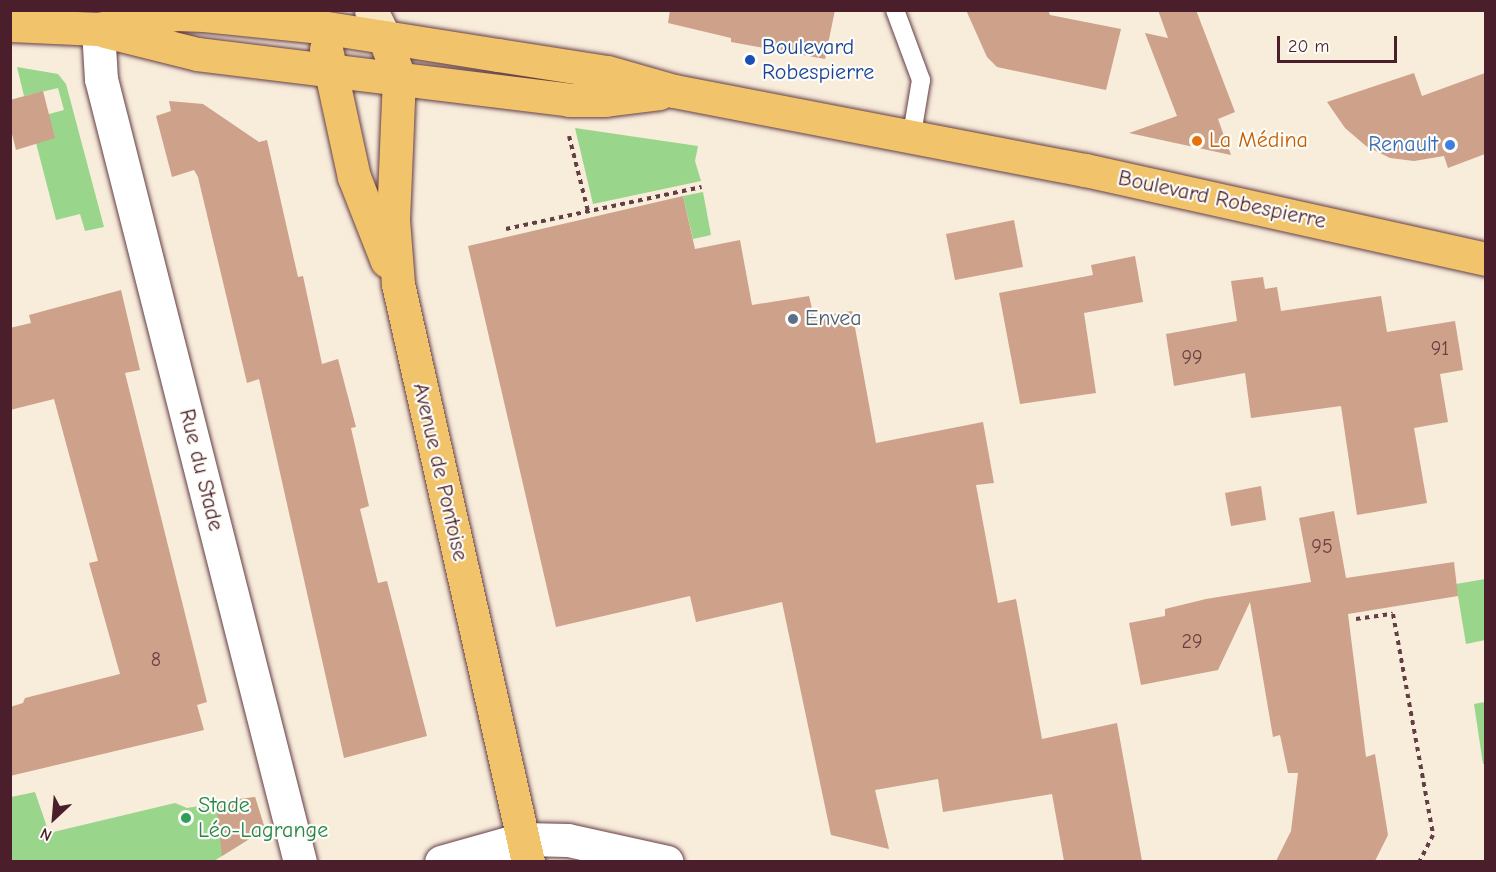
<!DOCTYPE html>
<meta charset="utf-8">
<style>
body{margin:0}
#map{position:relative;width:1496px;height:872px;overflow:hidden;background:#f8ecdb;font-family:"Comic Neue",sans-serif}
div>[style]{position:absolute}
.green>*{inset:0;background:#99d68b}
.building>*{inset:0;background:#cda18a}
.path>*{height:4px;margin-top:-2px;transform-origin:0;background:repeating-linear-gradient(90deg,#643e45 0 4.5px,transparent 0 9px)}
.roads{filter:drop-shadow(0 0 2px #643e45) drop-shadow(0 0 2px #643e45)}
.lane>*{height:18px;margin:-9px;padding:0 9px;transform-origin:9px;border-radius:9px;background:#fff}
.street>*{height:33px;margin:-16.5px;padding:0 16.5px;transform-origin:16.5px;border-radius:16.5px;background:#fff}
.secondary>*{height:33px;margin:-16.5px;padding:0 16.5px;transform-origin:16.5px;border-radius:16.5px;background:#f9e7c3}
.primary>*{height:33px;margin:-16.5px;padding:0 16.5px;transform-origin:16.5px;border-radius:16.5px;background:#f1c36a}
.dots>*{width:16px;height:16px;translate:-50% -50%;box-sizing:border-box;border:3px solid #fdfcf7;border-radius:50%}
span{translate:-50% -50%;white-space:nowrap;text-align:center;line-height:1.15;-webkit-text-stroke:4.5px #fdfcf7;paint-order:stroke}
.number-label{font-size:20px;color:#6b4043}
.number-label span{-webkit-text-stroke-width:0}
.transit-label{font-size:22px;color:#164399}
.left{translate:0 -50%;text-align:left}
.food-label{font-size:22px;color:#c56008}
.shop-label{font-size:22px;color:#366cbe}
.right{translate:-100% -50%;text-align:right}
.street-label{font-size:22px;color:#4a1f2b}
.service-label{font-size:22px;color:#4e5e75}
.leisure-label{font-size:22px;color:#27864d}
.frame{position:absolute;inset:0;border:12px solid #4a1f2b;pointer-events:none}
.north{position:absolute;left:24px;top:788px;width:60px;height:60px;-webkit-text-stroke:4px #fdfcf7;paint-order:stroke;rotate:206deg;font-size:16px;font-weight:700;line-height:24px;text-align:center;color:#4a1f2b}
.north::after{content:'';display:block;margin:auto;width:21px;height:27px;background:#4a1f2b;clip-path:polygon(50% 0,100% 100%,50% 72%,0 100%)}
.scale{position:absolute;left:1277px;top:36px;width:120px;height:27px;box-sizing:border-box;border:3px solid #4a1f2b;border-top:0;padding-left:8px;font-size:18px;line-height:21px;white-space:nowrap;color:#4a1f2b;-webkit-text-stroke:4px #fdfcf7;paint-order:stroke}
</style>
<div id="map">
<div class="green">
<i style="clip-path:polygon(17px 67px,58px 74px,66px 84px,104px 227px,85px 231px,80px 214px,56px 220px,36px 143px,49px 114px,64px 110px,58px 88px,24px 96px)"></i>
<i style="clip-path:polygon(575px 128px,698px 146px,695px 161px,701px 181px,593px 204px)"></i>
<i style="clip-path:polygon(703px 192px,711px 235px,693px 239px,683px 196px)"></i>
<i style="clip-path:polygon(1485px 579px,1485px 640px,1466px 644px,1456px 584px)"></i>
<i style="clip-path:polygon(1485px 702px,1486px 764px,1483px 764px,1474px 704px)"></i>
<i style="clip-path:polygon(35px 792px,49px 833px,175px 803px,187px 808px,255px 797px,265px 829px,214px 861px,11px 862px,11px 797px)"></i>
</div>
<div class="building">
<i style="clip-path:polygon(670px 10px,835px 10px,825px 59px,731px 42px,731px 38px,668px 23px)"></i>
<i style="clip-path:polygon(966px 10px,1048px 10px,1050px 15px,1121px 29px,1106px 90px,997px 67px,987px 57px)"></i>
<i style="clip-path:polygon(1158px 10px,1196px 10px,1235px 112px,1218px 119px,1231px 155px,1129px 133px,1177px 116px,1145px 33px,1168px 38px)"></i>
<i style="clip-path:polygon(1414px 73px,1422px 96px,1485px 73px,1485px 154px,1448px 168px,1444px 156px,1414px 161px,1390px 158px,1366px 146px,1345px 128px,1327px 102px)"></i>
<i style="clip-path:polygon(43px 91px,55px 138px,16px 150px,10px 126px,10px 100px)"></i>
<i style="clip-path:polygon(169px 101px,203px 104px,259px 142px,267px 140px,298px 277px,303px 276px,322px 364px,338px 359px,356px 427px,351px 428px,369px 506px,360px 509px,378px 583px,387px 581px,427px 736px,344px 758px,259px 379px,247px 383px,198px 177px,194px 170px,172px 177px,156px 116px,171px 111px)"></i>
<i style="clip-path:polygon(683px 196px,695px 249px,740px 240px,752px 305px,809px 296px,814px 317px,852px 311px,876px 443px,983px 422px,994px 483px,976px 485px,998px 603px,1016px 599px,1042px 739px,1117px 723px,1142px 861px,1064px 861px,1052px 794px,943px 812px,938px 779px,875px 790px,889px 849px,831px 835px,782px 602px,696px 622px,690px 596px,556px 627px,468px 246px)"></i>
<i style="clip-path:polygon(1014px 220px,1023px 267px,955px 280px,946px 234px)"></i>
<i style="clip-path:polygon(1135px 256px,1143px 302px,1084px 313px,1096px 393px,1020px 404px,999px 293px,1093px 275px,1091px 265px)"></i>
<i style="clip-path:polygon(1263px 277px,1265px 289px,1277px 287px,1281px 311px,1381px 296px,1387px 332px,1455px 321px,1463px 370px,1440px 374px,1448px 422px,1414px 428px,1427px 503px,1357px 515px,1341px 406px,1251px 418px,1245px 373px,1174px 386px,1166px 334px,1237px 321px,1231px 281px)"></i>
<i style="clip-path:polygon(121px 290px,140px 370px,125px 373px,207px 702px,197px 705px,204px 730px,10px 776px,10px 707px,23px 703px,25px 698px,120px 674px,89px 563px,98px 561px,54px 399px,10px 410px,10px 328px,31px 323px,29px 315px)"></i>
<i style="clip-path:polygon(1261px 486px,1266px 520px,1231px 526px,1225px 493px)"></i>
<i style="clip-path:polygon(1334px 511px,1346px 578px,1454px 562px,1458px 596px,1348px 614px,1366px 757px,1375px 754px,1388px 835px,1375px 861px,1276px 861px,1291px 831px,1298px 773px,1288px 773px,1280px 735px,1273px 737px,1250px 602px,1218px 670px,1141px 685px,1129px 623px,1165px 616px,1165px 609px,1206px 599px,1311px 582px,1299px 518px)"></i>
<i style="clip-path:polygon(255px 797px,265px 829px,222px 856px,216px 802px)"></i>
</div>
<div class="path">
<i style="left:569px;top:136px;width:77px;rotate:75.8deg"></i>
<i style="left:506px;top:229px;width:200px;rotate:-12.1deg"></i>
<i style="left:1356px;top:619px;width:37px;rotate:-8deg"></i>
<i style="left:1393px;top:614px;width:225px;rotate:79.7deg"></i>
<i style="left:1433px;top:835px;width:30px;rotate:117deg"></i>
</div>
<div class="roads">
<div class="lane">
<i style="left:895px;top:10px;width:75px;rotate:69.6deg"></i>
<i style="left:921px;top:80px;width:55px;rotate:99.5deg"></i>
</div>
<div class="street">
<i style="left:98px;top:29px;width:50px;rotate:86.6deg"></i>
<i style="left:101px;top:79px;width:808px;rotate:75.74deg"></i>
<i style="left:441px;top:862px;width:85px;rotate:-15.7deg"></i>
<i style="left:523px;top:839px;width:45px;rotate:1.3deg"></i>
<i style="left:568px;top:840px;width:101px;rotate:12.5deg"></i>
</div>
<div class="secondary">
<i style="left:371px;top:10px;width:30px;rotate:64deg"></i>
</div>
<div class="primary">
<i style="left:10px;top:25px;width:88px;rotate:2.6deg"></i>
<i style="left:98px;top:29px;width:79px;rotate:-10.9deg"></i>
<i style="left:176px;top:14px;width:28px;rotate:2deg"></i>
<i style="left:204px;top:15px;width:118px;rotate:5.9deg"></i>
<i style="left:321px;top:27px;width:179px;rotate:9deg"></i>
<i style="left:498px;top:55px;width:110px;rotate:8.9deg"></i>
<i style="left:607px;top:72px;width:70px;rotate:15.8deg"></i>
<i style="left:674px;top:91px;width:419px;rotate:10.9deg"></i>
<i style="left:1085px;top:170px;width:411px;rotate:12.5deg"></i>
<i style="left:105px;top:31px;width:95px;rotate:14deg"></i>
<i style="left:197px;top:54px;width:375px;rotate:7deg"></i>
<i style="left:569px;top:100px;width:36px"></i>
<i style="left:605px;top:100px;width:55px;rotate:-7.3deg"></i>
<i style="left:384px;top:37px;width:43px;rotate:69.4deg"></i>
<i style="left:399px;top:77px;width:143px;rotate:92.4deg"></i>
<i style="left:393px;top:220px;width:64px;rotate:85.5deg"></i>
<i style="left:398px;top:284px;width:592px;rotate:77.32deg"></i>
<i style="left:326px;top:49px;width:131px;rotate:77.7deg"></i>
<i style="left:354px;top:177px;width:90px;rotate:68.6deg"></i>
</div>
</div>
<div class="dots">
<i style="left:750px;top:60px;background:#1a4fb4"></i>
<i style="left:1197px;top:141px;background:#e8710a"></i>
<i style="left:1450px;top:145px;background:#3f7fe0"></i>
<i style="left:793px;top:319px;background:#5c6f8a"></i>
<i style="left:186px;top:818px;background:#2e9e5b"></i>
</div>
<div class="number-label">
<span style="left:1440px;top:348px">91</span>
<span style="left:1192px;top:357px">99</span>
<span style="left:1322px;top:546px">95</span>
<span style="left:1192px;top:641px">29</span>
<span style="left:156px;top:659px">8</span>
</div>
<div class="transit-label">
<span class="left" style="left:762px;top:60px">Boulevard<br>Robespierre</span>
</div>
<div class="food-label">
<span class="left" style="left:1209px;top:141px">La Médina</span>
</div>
<div class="shop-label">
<span class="right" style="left:1438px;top:145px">Renault</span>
</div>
<div class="street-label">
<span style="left:1222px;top:200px;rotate:12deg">Boulevard Robespierre</span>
<span style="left:201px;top:470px;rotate:76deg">Rue du Stade</span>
<span style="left:440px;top:472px;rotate:77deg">Avenue de Pontoise</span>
</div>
<div class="service-label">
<span class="left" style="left:805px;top:319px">Envea</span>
</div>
<div class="leisure-label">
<span class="left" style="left:198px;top:818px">Stade<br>Léo-Lagrange</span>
</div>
<div class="frame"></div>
<div class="north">N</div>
<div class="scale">20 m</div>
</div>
